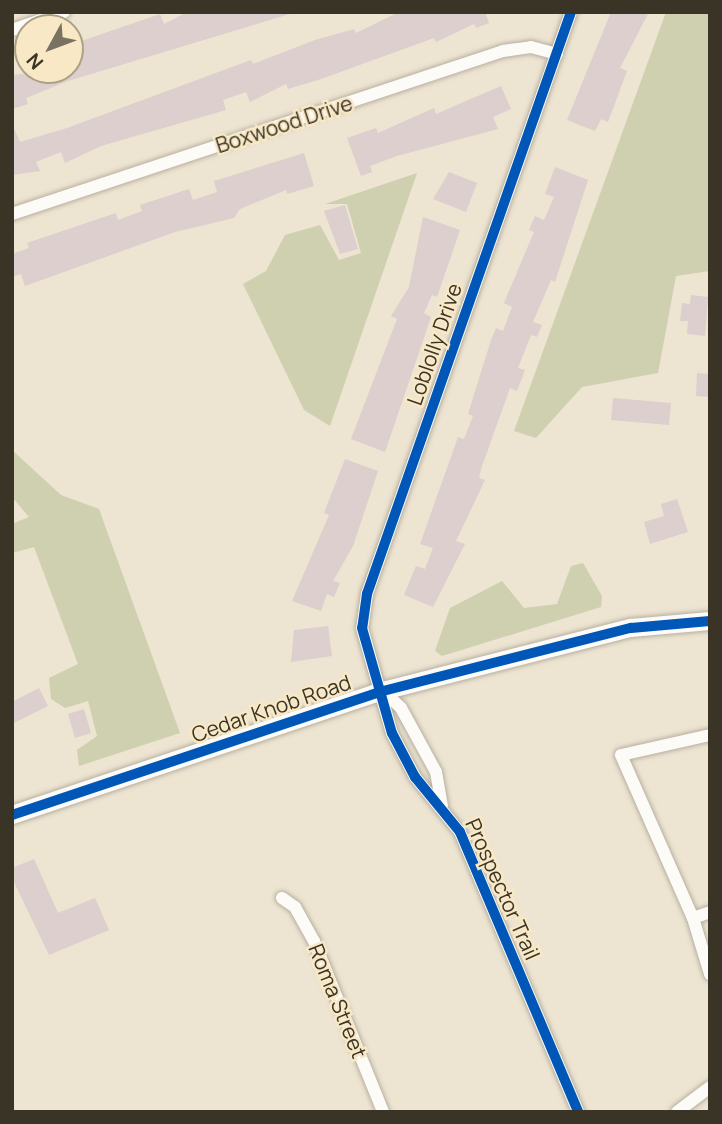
<!DOCTYPE html>
<style>
body{margin:0}
#map{position:relative;width:722px;height:1124px;overflow:hidden;background:#ede4d1;font-family:Manrope,sans-serif}
div>[style]{position:absolute}
.green>*{inset:0;background:#ced0af}
.building>*{inset:0;background:#dccfcd}
.roads{filter:drop-shadow(0 0 2px #b7b0a1) drop-shadow(0 0 2px #b7b0a1)}
.street>*{height:12px;margin:-6px;padding:0 6px;transform-origin:6px;border-radius:6px;background:#fcfbf8}
.secondary>*{height:18px;margin:-9px;padding:0 9px;transform-origin:9px;border-radius:9px;background:#fcfbf8}
.cycleway>*{height:10px;margin:-5px;padding:0 5px;transform-origin:5px;border-radius:5px;background:#0057b8}
span{translate:-50% -50%;white-space:nowrap;text-align:center;line-height:1.15;-webkit-text-stroke:5px #f8e8c6;paint-order:stroke}
.street-label{font-size:21px;color:#3a3426}
.frame{position:absolute;inset:0;border:14px solid #3a3426;pointer-events:none}
.north{position:absolute;left:14px;top:14px;width:70px;height:70px;box-sizing:border-box;background:#f8e8c6;border:2px solid #aca086;border-radius:50%;rotate:229deg;font-size:19px;font-weight:700;line-height:28px;text-align:center;color:#3a3426}
.north::after{content:'';display:block;margin:auto;width:24px;height:32px;background:#797262;clip-path:polygon(50% 0,100% 100%,50% 72%,0 100%)}
</style>
<div id="map">
<div class="green">
<i style="clip-path:polygon(666px 12px,710px 12px,710px 271px,676px 276px,658px 373px,582px 387px,536px 438px,514px 431px)"></i>
<i style="clip-path:polygon(417px 173px,330px 426px,304px 410px,243px 284px,266px 271px,285px 235px,320px 225px,339px 260px,361px 253px,347px 204px,325px 204px)"></i>
<i style="clip-path:polygon(12px 450px,61px 495px,99px 509px,180px 733px,79px 766px,77px 750px,97px 736px,88px 701px,65px 708px,51px 699px,49px 678px,78px 664px,34px 547px,12px 553px,12px 524px,29px 517px,12px 497px)"></i>
<i style="clip-path:polygon(583px 563px,602px 596px,601px 607px,442px 656px,435px 651px,450px 608px,502px 581px,524px 608px,557px 604px,571px 566px)"></i>
</div>
<div class="building">
<i style="clip-path:polygon(187px 12px,293px 13px,68px 81px,26px 98px,28px 104px,12px 109px,12px 75px,70px 70px,70px 45px,160px 14px,164px 24px)"></i>
<i style="clip-path:polygon(399px 12px,485px 12px,489px 23px,476px 28px,474px 24px,436px 42px,434px 38px,321px 79px,288px 89px,286px 84px,250px 102px,246px 92px,223px 100px,226px 110px,101px 146px,65px 163px,61px 152px,36px 162px,40px 171px,12px 175px,12px 124px,20px 142px,67px 128px,251px 60px,253px 64px,315px 40px,354px 29px,356px 33px)"></i>
<i style="clip-path:polygon(611px 12px,649px 12px,620px 68px,627px 71px,608px 122px,601px 119px,595px 131px,567px 120px)"></i>
<i style="clip-path:polygon(501px 86px,511px 109px,493px 117px,498px 129px,397px 156px,370px 166px,372px 172px,361px 176px,347px 138px,376px 128px,378px 133px,434px 108px,436px 114px)"></i>
<i style="clip-path:polygon(304px 153px,314px 186px,287px 194px,286px 190px,240px 209px,234px 218px,175px 232px,25px 286px,21px 274px,12px 277px,12px 254px,29px 248px,27px 243px,116px 213px,118px 220px,142px 211px,140px 205px,189px 189px,193px 200px,217px 192px,214px 181px)"></i>
<i style="clip-path:polygon(555px 167px,588px 180px,555px 282px,551px 280px,533px 322px,542px 325px,537px 337px,531px 335px,518px 368px,525px 370px,517px 391px,510px 388px,481px 469px,479px 478px,485px 480px,456px 541px,465px 544px,433px 607px,404px 595px,416px 566px,425px 569px,433px 548px,420px 544px,458px 437px,464px 439px,473px 416px,468px 414px,491px 340px,496px 328px,503px 331px,512px 307px,504px 303px,534px 232px,529px 230px,535px 216px,544px 220px,554px 197px,545px 194px)"></i>
<i style="clip-path:polygon(449px 172px,477px 183px,466px 212px,433px 199px)"></i>
<i style="clip-path:polygon(345px 205px,358px 249px,340px 254px,324px 211px)"></i>
<i style="clip-path:polygon(423px 217px,460px 230px,437px 297px,432px 295px,424px 313px,431px 317px,385px 452px,351px 439px,397px 319px,391px 316px,409px 287px)"></i>
<i style="clip-path:polygon(691px 295px,708px 297px,705px 336px,687px 334px,688px 321px,680px 321px,682px 303px,690px 304px)"></i>
<i style="clip-path:polygon(697px 373px,710px 374px,710px 397px,696px 396px)"></i>
<i style="clip-path:polygon(613px 398px,671px 403px,669px 425px,611px 420px)"></i>
<i style="clip-path:polygon(345px 459px,378px 471px,353px 546px,333px 581px,340px 583px,334px 597px,327px 594px,321px 611px,292px 601px,329px 515px,324px 513px)"></i>
<i style="clip-path:polygon(677px 499px,688px 532px,650px 544px,644px 522px,664px 516px,661px 504px)"></i>
<i style="clip-path:polygon(328px 626px,332px 656px,291px 662px,294px 630px)"></i>
<i style="clip-path:polygon(39px 688px,48px 706px,12px 724px,12px 702px)"></i>
<i style="clip-path:polygon(84px 709px,91px 733px,75px 738px,68px 714px)"></i>
<i style="clip-path:polygon(34px 859px,58px 913px,95px 898px,109px 930px,49px 955px,12px 878px,12px 868px)"></i>
</div>
<div class="roads">
<div class="street">
<i style="left:571px;top:12px;width:617px;rotate:109.32deg"></i>
<i style="left:367px;top:594px;width:34px;rotate:98deg"></i>
<i style="left:362px;top:628px;width:109px;rotate:74.1deg"></i>
<i style="left:392px;top:733px;width:50px;rotate:62.4deg"></i>
<i style="left:415px;top:777px;width:71px;rotate:50.7deg"></i>
<i style="left:460px;top:832px;width:304px;rotate:67.1deg"></i>
<i style="left:12px;top:30px;width:55px;rotate:-19.1deg"></i>
<i style="left:12px;top:214px;width:517px;rotate:-18.36deg"></i>
<i style="left:503px;top:51px;width:28px;rotate:-8deg"></i>
<i style="left:531px;top:47px;width:27px;rotate:15deg"></i>
<i style="left:383px;top:691px;width:25px;rotate:43deg"></i>
<i style="left:401px;top:708px;width:73px;rotate:61.3deg"></i>
<i style="left:436px;top:772px;width:34px;rotate:80deg"></i>
<i style="left:710px;top:735px;width:91px;rotate:167.3deg"></i>
<i style="left:621px;top:755px;width:178px;rotate:66.2deg"></i>
<i style="left:693px;top:918px;width:59px;rotate:73.1deg"></i>
<i style="left:282px;top:898px;width:16px;rotate:35deg"></i>
<i style="left:295px;top:907px;width:39px;rotate:61deg"></i>
<i style="left:314px;top:941px;width:184px;rotate:68deg"></i>
<i style="left:693px;top:918px;width:18px;rotate:-19deg"></i>
<i style="left:677px;top:1112px;width:41px;rotate:-37.1deg"></i>
</div>
<div class="secondary">
<i style="left:12px;top:815px;width:391px;rotate:-18.5deg"></i>
<i style="left:383px;top:691px;width:256px;rotate:-14.3deg"></i>
<i style="left:631px;top:628px;width:79px;rotate:-5.1deg"></i>
</div>
</div>
<div class="cycleway">
<i style="left:571px;top:12px;width:617px;rotate:109.32deg"></i>
<i style="left:367px;top:594px;width:34px;rotate:98deg"></i>
<i style="left:362px;top:628px;width:109px;rotate:74.1deg"></i>
<i style="left:392px;top:733px;width:50px;rotate:62.4deg"></i>
<i style="left:415px;top:777px;width:71px;rotate:50.7deg"></i>
<i style="left:460px;top:832px;width:304px;rotate:67.1deg"></i>
<i style="left:12px;top:815px;width:391px;rotate:-18.5deg"></i>
<i style="left:383px;top:691px;width:256px;rotate:-14.3deg"></i>
<i style="left:631px;top:628px;width:79px;rotate:-5.1deg"></i>
</div>
<div class="street-label">
<span style="left:284px;top:124px;rotate:-18deg">Boxwood Drive</span>
<span style="left:434px;top:344px;rotate:-71deg">Loblolly Drive</span>
<span style="left:271px;top:708px;rotate:-19deg">Cedar Knob Road</span>
<span style="left:503px;top:889px;rotate:66deg">Prospector Trail</span>
<span style="left:338px;top:1001px;rotate:68deg">Roma Street</span>
</div>
<div class="frame"></div>
<div class="north">N</div>
</div>
